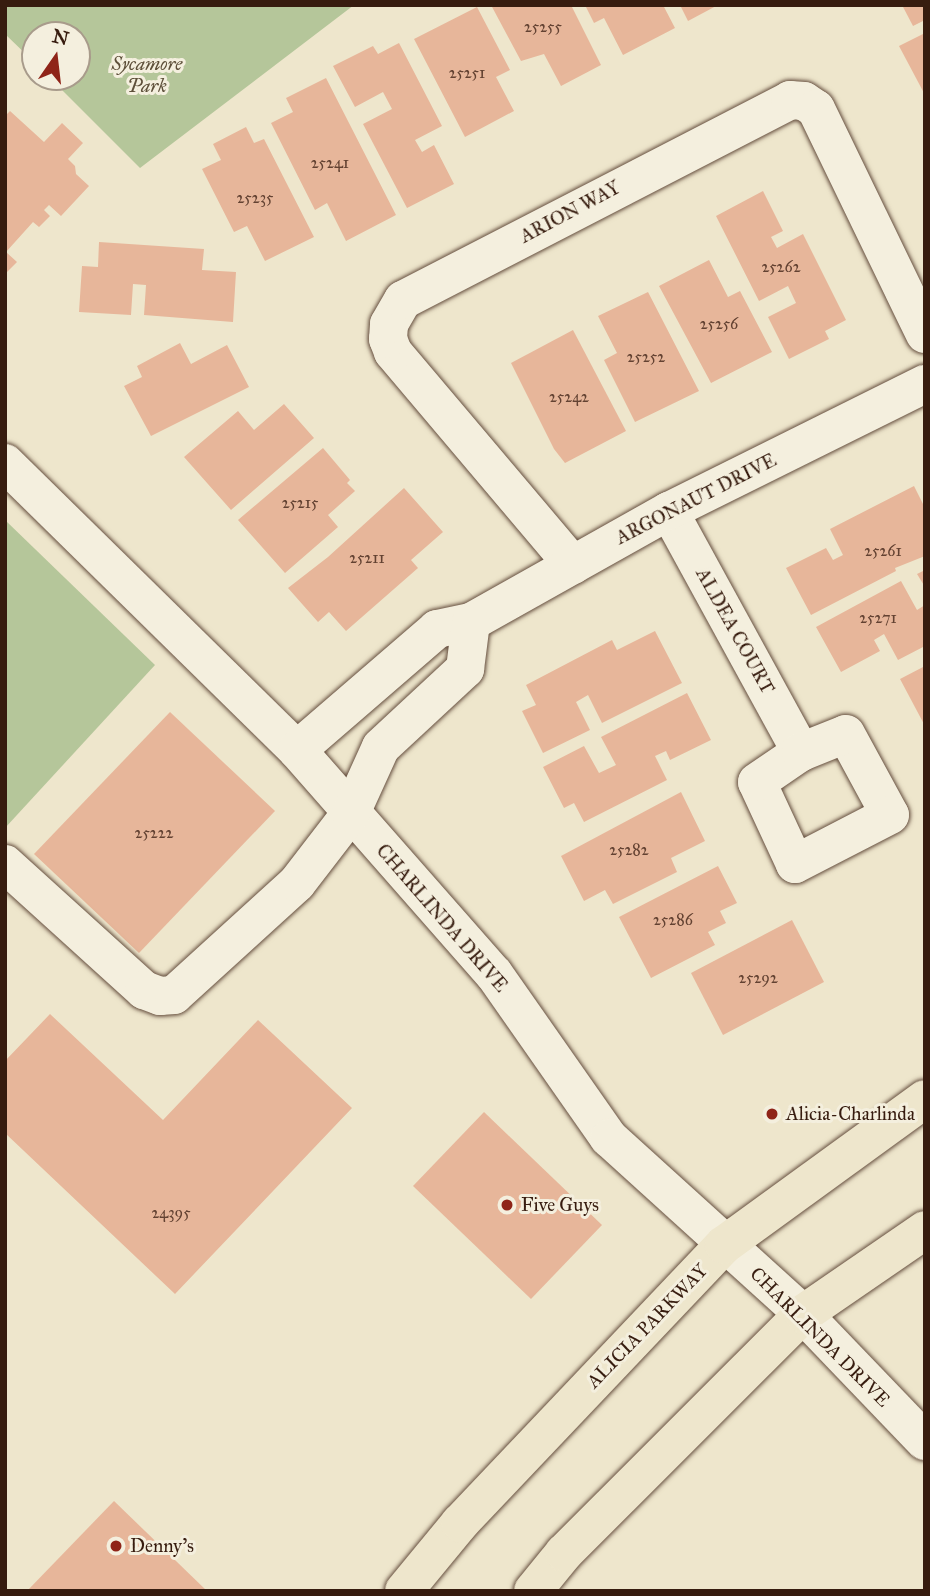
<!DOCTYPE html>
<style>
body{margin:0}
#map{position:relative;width:930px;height:1596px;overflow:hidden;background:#eee6cc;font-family:"IM FELL Great Primer",serif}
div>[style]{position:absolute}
.green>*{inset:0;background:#b5c69a}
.building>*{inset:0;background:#e7b69a}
.roads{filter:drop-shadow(0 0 2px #654e3e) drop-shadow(0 0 2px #654e3e)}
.minor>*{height:38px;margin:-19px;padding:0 19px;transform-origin:19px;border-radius:19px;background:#f4efde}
.major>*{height:38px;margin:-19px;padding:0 19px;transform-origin:19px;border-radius:19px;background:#eee6cc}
.dots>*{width:19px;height:19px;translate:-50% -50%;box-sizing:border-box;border:4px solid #f4efde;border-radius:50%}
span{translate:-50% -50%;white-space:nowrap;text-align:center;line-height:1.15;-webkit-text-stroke:6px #f4efde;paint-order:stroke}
.number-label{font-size:16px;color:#634232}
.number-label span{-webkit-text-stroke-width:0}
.park-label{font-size:19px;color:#5d4f39;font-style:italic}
.street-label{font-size:19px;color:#371c0f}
.poi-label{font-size:19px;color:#371c0f}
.left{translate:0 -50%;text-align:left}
.frame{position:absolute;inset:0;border:7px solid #371c0f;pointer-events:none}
.north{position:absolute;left:21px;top:21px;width:70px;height:70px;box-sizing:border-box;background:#f4efde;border:2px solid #a89b8b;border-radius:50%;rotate:14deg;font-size:19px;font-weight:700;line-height:28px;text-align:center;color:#371c0f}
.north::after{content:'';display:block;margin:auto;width:24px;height:32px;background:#8f2418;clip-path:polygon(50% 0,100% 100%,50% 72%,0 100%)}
</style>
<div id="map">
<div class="green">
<i style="clip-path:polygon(5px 5px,354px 5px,140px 168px,49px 77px,77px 77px,77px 35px,35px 35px,35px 63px,5px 34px)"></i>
<i style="clip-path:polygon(5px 520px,155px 665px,5px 828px)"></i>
</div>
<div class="building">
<i style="clip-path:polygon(491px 5px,571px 5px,601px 65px,561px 86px,544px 54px,521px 61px)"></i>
<i style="clip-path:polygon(585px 5px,663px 5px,675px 28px,623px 55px,604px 18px,594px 23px)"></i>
<i style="clip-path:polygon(680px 5px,718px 5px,688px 21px)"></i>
<i style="clip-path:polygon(902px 5px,925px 5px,925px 20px,913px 26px)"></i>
<i style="clip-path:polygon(477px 7px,510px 70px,496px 77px,514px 111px,465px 137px,414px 39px)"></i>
<i style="clip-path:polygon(925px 33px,925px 95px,899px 46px)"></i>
<i style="clip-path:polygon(399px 43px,442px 126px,415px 140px,422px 152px,434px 145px,454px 184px,407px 208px,363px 124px,392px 109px,383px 92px,355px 107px,333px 66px,373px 46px,378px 54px)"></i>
<i style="clip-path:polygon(326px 78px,396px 215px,346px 241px,327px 203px,315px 210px,271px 123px,293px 112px,286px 98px)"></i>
<i style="clip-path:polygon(10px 111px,44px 142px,62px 123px,83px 143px,68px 159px,75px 166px,76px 174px,89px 186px,61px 216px,49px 205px,44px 210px,50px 216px,39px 227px,33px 222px,6px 252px,17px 262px,5px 274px,5px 116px)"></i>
<i style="clip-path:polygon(246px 127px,254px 143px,264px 139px,314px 237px,265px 261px,247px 226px,234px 232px,202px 169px,221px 160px,213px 144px)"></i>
<i style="clip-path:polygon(763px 191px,783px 231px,771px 237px,777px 248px,803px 234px,846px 320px,825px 331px,829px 339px,789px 359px,768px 317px,796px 303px,788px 286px,759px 301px,716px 216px)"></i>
<i style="clip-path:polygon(99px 242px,204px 249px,202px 270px,236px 272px,233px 322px,144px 315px,146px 285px,133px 284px,131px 315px,79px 312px,82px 266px,98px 267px)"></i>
<i style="clip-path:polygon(709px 260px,728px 297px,740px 291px,772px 352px,711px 383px,659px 286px)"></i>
<i style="clip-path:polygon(648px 292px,699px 391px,635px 422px,604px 360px,617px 353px,598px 316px)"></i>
<i style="clip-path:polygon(573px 330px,626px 431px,565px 463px,554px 449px,511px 363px)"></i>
<i style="clip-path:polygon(180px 343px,191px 364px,227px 345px,249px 387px,151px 436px,124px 386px,142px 377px,137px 366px)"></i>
<i style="clip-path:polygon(284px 404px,314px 438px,231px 510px,184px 457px,238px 411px,254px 430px)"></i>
<i style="clip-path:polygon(323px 448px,350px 480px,347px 483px,355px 491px,328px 515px,338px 527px,285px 573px,238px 520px)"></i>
<i style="clip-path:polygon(914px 486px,925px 508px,925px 556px,895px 568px,896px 571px,811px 615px,786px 568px,826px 548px,833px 560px,843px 555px,830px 529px)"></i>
<i style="clip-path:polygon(404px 488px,443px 532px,411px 560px,418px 568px,346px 631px,329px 612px,318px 622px,288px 588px,328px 557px)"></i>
<i style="clip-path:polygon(925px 570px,925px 587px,917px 574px)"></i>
<i style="clip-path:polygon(901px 581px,917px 610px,925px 605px,925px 646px,898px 660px,884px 634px,874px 640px,880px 651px,841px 672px,816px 627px)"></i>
<i style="clip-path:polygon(655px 631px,682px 683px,602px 723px,588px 695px,576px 702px,590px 730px,543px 753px,522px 711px,536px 705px,526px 685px,612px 640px,617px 650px)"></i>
<i style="clip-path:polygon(925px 666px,925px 726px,900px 679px)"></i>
<i style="clip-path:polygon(687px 693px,711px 740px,670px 760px,666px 751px,655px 756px,667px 780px,584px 822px,574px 803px,564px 808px,543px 767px,584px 746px,599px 773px,616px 765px,601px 737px)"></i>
<i style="clip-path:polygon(170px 712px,275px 811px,139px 953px,34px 854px)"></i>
<i style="clip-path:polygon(681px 792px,705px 841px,671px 858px,677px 872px,613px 904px,605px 890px,584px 901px,561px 856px)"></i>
<i style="clip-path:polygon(718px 866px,737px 903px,720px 911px,726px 923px,708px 932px,715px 945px,651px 978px,619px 917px)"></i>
<i style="clip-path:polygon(792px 920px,824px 982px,723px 1035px,691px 973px)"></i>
<i style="clip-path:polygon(50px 1014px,163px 1120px,258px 1020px,352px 1108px,175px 1294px,5px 1133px,5px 1061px)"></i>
<i style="clip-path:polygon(484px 1112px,602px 1225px,531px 1299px,413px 1186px)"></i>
<i style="clip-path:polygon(114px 1501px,207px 1591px,27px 1591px)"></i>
</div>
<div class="roads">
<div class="minor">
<i style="left:5px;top:463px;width:409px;rotate:44.5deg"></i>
<i style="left:297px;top:750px;width:298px;rotate:48.7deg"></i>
<i style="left:494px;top:974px;width:200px;rotate:55deg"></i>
<i style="left:609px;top:1138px;width:262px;rotate:42.2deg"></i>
<i style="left:803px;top:1314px;width:176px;rotate:46.2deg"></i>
<i style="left:669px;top:511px;width:275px;rotate:61.3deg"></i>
<i style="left:573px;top:565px;width:279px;rotate:-130.2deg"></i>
<i style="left:393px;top:352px;width:14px;rotate:-111deg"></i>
<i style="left:388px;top:339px;width:15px;rotate:-86deg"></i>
<i style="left:389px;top:324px;width:28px;rotate:-60deg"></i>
<i style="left:403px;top:300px;width:436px;rotate:-27.3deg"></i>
<i style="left:790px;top:100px;width:14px;rotate:4deg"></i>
<i style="left:804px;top:101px;width:14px;rotate:34deg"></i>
<i style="left:816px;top:109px;width:250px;rotate:64.2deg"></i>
<i style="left:846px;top:734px;width:92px;rotate:61.5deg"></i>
<i style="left:890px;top:815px;width:107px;rotate:152.7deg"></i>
<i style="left:795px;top:864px;width:90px;rotate:-114.9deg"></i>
<i style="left:757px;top:782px;width:53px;rotate:-34.3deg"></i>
<i style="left:801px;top:752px;width:48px;rotate:-21.8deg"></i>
<i style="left:297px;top:750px;width:185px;rotate:-40.8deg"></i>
<i style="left:437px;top:629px;width:35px;rotate:-12deg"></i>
<i style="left:471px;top:622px;width:227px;rotate:-29.3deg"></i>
<i style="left:669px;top:511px;width:286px;rotate:-26.4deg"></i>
<i style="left:5px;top:864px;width:188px;rotate:42.2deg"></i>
<i style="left:144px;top:990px;width:17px;rotate:21deg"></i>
<i style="left:160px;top:996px;width:14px;rotate:-4deg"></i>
<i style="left:174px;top:995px;width:166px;rotate:-42.3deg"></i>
<i style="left:297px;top:883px;width:88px;rotate:-52.4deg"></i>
<i style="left:351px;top:813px;width:72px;rotate:-65.6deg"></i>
<i style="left:381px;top:747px;width:115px;rotate:-42.9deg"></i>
<i style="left:465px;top:669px;width:47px;rotate:-82.7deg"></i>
</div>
<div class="major">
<i style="left:404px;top:1591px;width:88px;rotate:-50.5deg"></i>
<i style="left:460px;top:1523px;width:383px;rotate:-46.5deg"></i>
<i style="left:724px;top:1245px;width:248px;rotate:-36deg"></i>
<i style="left:533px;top:1591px;width:49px;rotate:-50.8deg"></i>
<i style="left:564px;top:1553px;width:338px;rotate:-45deg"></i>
<i style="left:803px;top:1314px;width:148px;rotate:-34.5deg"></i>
</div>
</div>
<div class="dots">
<i style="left:772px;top:1114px;background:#8f2418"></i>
<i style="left:507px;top:1205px;background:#8f2418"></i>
<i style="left:116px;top:1546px;background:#8f2418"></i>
</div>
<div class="number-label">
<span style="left:543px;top:27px">25255</span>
<span style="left:467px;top:73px">25251</span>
<span style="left:330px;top:163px">25241</span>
<span style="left:255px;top:198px">25235</span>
<span style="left:781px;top:267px">25262</span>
<span style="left:719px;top:324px">25256</span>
<span style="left:646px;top:357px">25252</span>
<span style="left:569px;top:397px">25242</span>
<span style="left:300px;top:503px">25215</span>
<span style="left:883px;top:551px">25261</span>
<span style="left:367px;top:558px">25211</span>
<span style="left:878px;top:618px">25271</span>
<span style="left:154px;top:833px">25222</span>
<span style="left:629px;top:850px">25282</span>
<span style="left:673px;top:920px">25286</span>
<span style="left:758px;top:978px">25292</span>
<span style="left:171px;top:1213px">24395</span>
</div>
<div class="park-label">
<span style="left:147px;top:75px">Sycamore<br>Park</span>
</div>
<div class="street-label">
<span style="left:570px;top:212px;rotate:-28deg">ARION WAY</span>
<span style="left:696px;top:499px;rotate:-27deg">ARGONAUT DRIVE</span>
<span style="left:735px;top:631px;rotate:61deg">ALDEA COURT</span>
<span style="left:442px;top:918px;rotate:49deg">CHARLINDA DRIVE</span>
<span style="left:647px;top:1326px;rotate:-46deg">ALICIA PARKWAY</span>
<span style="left:820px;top:1337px;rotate:45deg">CHARLINDA DRIVE</span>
</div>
<div class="poi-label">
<span class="left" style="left:786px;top:1114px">Alicia-Charlinda</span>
<span class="left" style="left:521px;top:1205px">Five Guys</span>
<span class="left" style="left:130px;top:1546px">Denny's</span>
</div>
<div class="frame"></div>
<div class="north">N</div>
</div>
